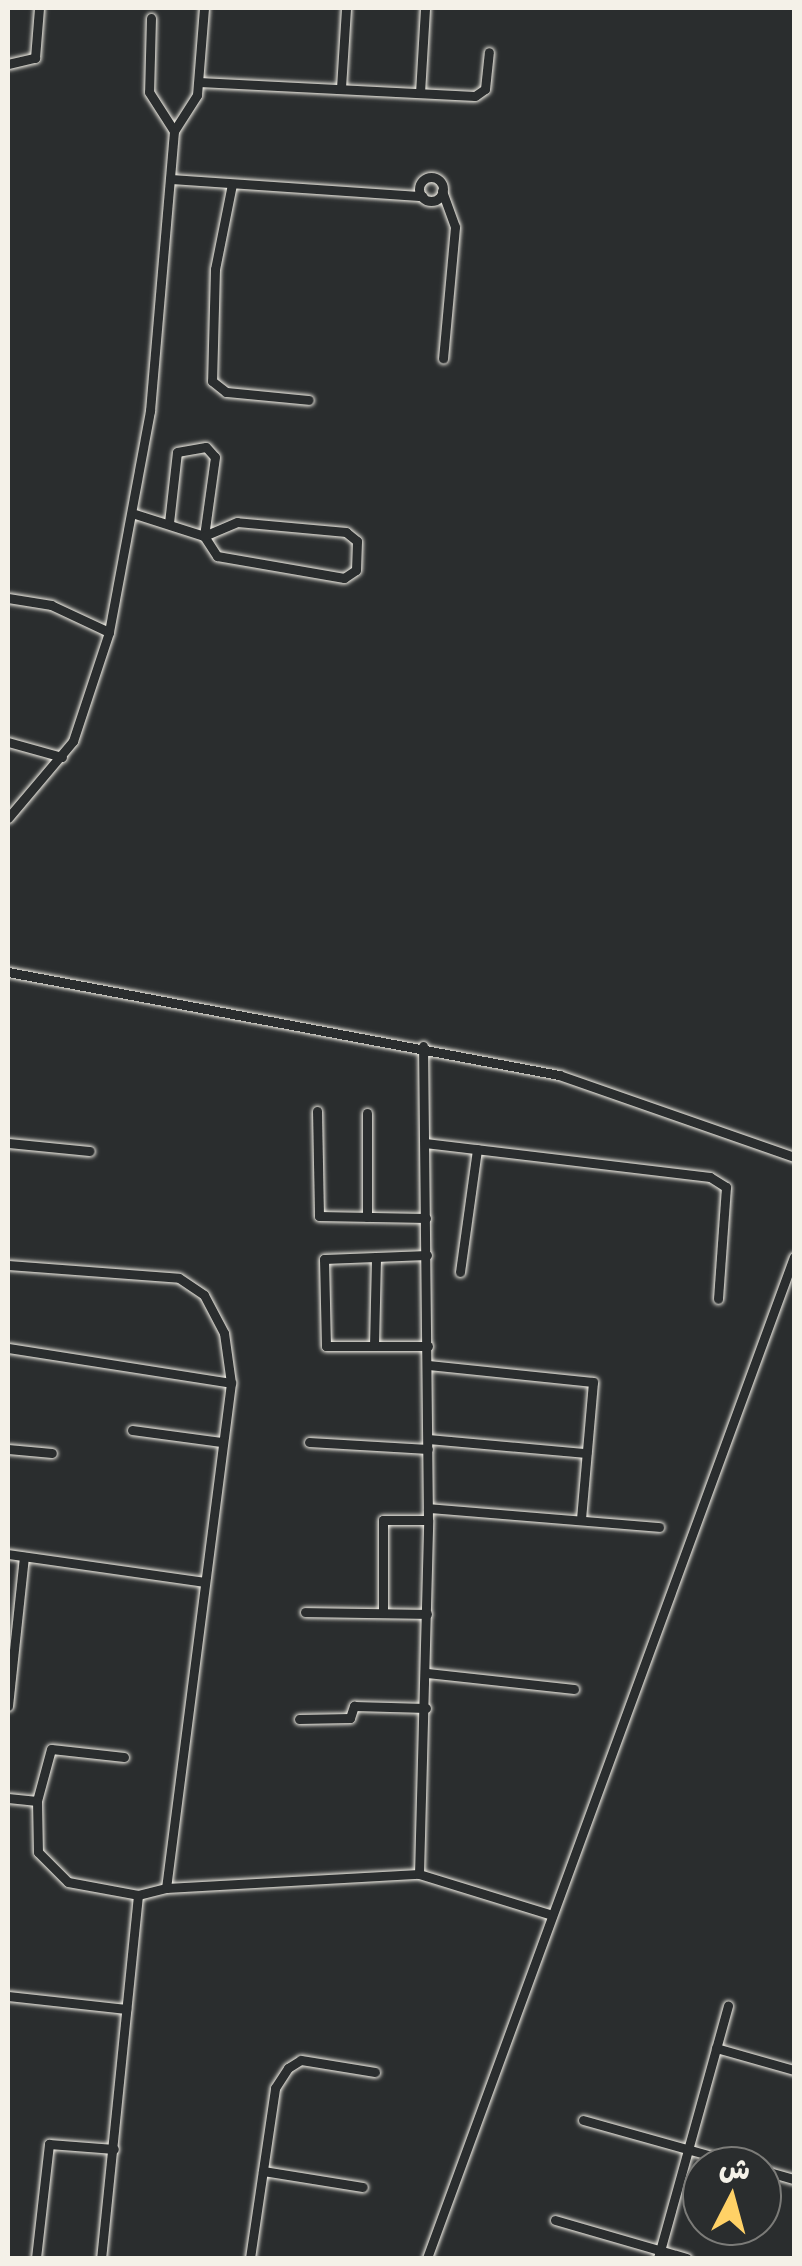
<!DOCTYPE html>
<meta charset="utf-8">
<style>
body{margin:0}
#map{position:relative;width:802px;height:2266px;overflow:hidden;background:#2a2d2e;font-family:"Shantell Sans","Playpen Sans Arabic",sans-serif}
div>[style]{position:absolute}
.roads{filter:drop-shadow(0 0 2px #f4f1e8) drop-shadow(0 0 2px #f4f1e8)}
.lane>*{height:9px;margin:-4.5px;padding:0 4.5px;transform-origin:4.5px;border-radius:4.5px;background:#2a2d2e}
.lane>.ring{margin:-4.5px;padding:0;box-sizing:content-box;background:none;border:9px solid #2a2d2e;border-radius:50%}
span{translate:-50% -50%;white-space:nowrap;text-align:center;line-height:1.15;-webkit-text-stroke:8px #2a2d2e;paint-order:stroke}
.frame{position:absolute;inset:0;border:10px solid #f4f1e8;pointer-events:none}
.north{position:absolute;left:682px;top:2146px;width:100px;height:100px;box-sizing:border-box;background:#2a2d2e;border:2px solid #7b7b78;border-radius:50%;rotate:6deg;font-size:28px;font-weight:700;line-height:40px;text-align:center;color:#f4f1e8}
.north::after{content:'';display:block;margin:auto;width:35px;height:45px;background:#ffd166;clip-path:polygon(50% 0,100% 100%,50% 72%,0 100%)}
</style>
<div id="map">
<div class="roads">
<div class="lane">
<i style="left:151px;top:18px;width:74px;rotate:91.5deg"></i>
<i style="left:149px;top:92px;width:46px;rotate:57.3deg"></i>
<i style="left:174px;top:131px;width:43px;rotate:-57.4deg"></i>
<i style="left:197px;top:95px;width:87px;rotate:-85.4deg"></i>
<i style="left:8px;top:64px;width:28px;rotate:-13deg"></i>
<i style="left:35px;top:58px;width:50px;rotate:-85.4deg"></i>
<i style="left:199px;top:82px;width:276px;rotate:2.9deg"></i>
<i style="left:475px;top:96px;width:12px;rotate:-35deg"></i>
<i style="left:485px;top:89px;width:37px;rotate:-84deg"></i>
<i style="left:341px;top:88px;width:80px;rotate:-86.4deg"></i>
<i style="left:420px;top:93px;width:85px;rotate:-86.6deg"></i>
<i class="ring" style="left:419px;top:177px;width:15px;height:15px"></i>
<i style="left:171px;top:179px;width:252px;rotate:3.9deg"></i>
<i style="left:232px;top:184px;width:87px;rotate:101.3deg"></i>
<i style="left:215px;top:269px;width:112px;rotate:91.5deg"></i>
<i style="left:212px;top:381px;width:18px;rotate:38deg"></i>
<i style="left:226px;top:392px;width:83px;rotate:5.5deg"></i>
<i style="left:442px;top:191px;width:38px;rotate:70deg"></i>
<i style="left:455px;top:227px;width:132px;rotate:95.2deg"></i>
<i style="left:135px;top:514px;width:72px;rotate:17.7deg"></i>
<i style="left:169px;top:523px;width:71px;rotate:-83.6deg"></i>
<i style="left:177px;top:452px;width:29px;rotate:-10deg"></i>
<i style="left:206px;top:447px;width:13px;rotate:48deg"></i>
<i style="left:215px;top:457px;width:80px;rotate:97.9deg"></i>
<i style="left:204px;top:536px;width:24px;rotate:57deg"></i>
<i style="left:217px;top:556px;width:129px;rotate:9.8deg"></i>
<i style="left:344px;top:578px;width:14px;rotate:-34deg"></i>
<i style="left:356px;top:570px;width:29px;rotate:-88deg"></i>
<i style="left:357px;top:541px;width:14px;rotate:-141deg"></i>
<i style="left:346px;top:532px;width:109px;rotate:-174.8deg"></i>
<i style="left:237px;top:522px;width:36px;rotate:157deg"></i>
<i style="left:8px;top:598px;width:44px;rotate:9.2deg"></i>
<i style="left:51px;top:605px;width:64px;rotate:25deg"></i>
<i style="left:8px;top:742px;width:56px;rotate:15.5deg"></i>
<i style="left:8px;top:818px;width:101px;rotate:-49.8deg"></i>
<i style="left:73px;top:741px;width:115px;rotate:-71.7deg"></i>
<i style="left:109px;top:632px;width:225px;rotate:-79.5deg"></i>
<i style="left:150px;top:411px;width:281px;rotate:-85.1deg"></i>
<i style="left:8px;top:972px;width:561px;rotate:10.59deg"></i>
<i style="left:559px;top:1075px;width:249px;rotate:19.2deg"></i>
<i style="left:317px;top:1111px;width:105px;rotate:88.9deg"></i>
<i style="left:319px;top:1216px;width:107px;rotate:1.1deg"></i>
<i style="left:367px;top:1113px;width:104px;rotate:90deg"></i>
<i style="left:8px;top:1143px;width:82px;rotate:5.6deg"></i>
<i style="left:425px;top:1143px;width:287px;rotate:6.8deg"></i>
<i style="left:710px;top:1177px;width:19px;rotate:32deg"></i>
<i style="left:726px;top:1187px;width:112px;rotate:94.1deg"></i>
<i style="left:427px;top:1255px;width:103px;rotate:177.8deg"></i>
<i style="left:324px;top:1259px;width:87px;rotate:88.7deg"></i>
<i style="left:326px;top:1346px;width:102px"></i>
<i style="left:8px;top:1265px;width:171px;rotate:4.3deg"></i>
<i style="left:179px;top:1278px;width:30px;rotate:34deg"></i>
<i style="left:204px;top:1295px;width:43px;rotate:62.2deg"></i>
<i style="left:224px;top:1333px;width:50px;rotate:82deg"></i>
<i style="left:231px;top:1383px;width:509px;rotate:97.33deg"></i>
<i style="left:166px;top:1888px;width:29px;rotate:166deg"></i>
<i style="left:138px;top:1895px;width:365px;rotate:95.8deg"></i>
<i style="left:460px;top:1272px;width:124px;rotate:-82.1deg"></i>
<i style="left:374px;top:1346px;width:89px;rotate:-88.7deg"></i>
<i style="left:8px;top:1348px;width:226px;rotate:8.9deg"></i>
<i style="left:428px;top:1365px;width:166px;rotate:5.9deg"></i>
<i style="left:593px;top:1382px;width:137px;rotate:95deg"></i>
<i style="left:132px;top:1430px;width:90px;rotate:7.7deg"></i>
<i style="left:428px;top:1439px;width:159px;rotate:5.1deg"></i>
<i style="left:309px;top:1442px;width:119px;rotate:3.4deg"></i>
<i style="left:8px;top:1449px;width:44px;rotate:5.2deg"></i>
<i style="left:428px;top:1508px;width:232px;rotate:4.7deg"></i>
<i style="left:8px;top:1554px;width:198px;rotate:8.1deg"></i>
<i style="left:305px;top:1612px;width:122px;rotate:0.9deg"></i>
<i style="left:383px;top:1613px;width:93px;rotate:-90deg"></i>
<i style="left:383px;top:1520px;width:45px"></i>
<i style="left:427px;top:1673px;width:148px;rotate:6.2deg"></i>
<i style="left:8px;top:1706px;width:150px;rotate:-83.9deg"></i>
<i style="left:299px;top:1719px;width:51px;rotate:-1.1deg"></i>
<i style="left:350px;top:1718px;width:13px;rotate:-72deg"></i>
<i style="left:354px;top:1706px;width:72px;rotate:1.6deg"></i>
<i style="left:124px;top:1757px;width:73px;rotate:-173.7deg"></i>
<i style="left:51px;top:1749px;width:54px;rotate:105.1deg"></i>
<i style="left:37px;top:1801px;width:51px;rotate:88.9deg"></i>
<i style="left:38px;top:1852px;width:42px;rotate:45deg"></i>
<i style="left:68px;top:1882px;width:71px;rotate:10.5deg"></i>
<i style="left:8px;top:1798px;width:29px;rotate:6deg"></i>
<i style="left:419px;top:1874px;width:354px;rotate:-88.5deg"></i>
<i style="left:428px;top:1520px;width:474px;rotate:-90.6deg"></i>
<i style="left:166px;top:1888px;width:253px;rotate:-3.2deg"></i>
<i style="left:419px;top:1874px;width:139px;rotate:17.1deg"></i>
<i style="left:8px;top:1996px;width:119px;rotate:6.3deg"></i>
<i style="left:716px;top:2048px;width:81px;rotate:15.8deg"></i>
<i style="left:583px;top:2120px;width:171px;rotate:15.6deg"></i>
<i style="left:762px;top:2170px;width:33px;rotate:16deg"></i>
<i style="left:263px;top:2171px;width:101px;rotate:9.1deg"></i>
<i style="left:555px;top:2220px;width:137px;rotate:16.1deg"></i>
<i style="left:36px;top:2258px;width:115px;rotate:-83.5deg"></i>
<i style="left:49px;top:2144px;width:65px;rotate:4.4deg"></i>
<i style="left:250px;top:2258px;width:172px;rotate:-81.6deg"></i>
<i style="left:275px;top:2088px;width:24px;rotate:-57deg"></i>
<i style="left:288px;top:2068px;width:15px;rotate:-32deg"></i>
<i style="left:301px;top:2060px;width:75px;rotate:9.2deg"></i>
<i style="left:427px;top:2258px;width:1066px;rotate:-69.87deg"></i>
<i style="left:658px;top:2258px;width:262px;rotate:-74.5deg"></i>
</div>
</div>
<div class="frame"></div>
<div class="north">ش</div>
</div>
